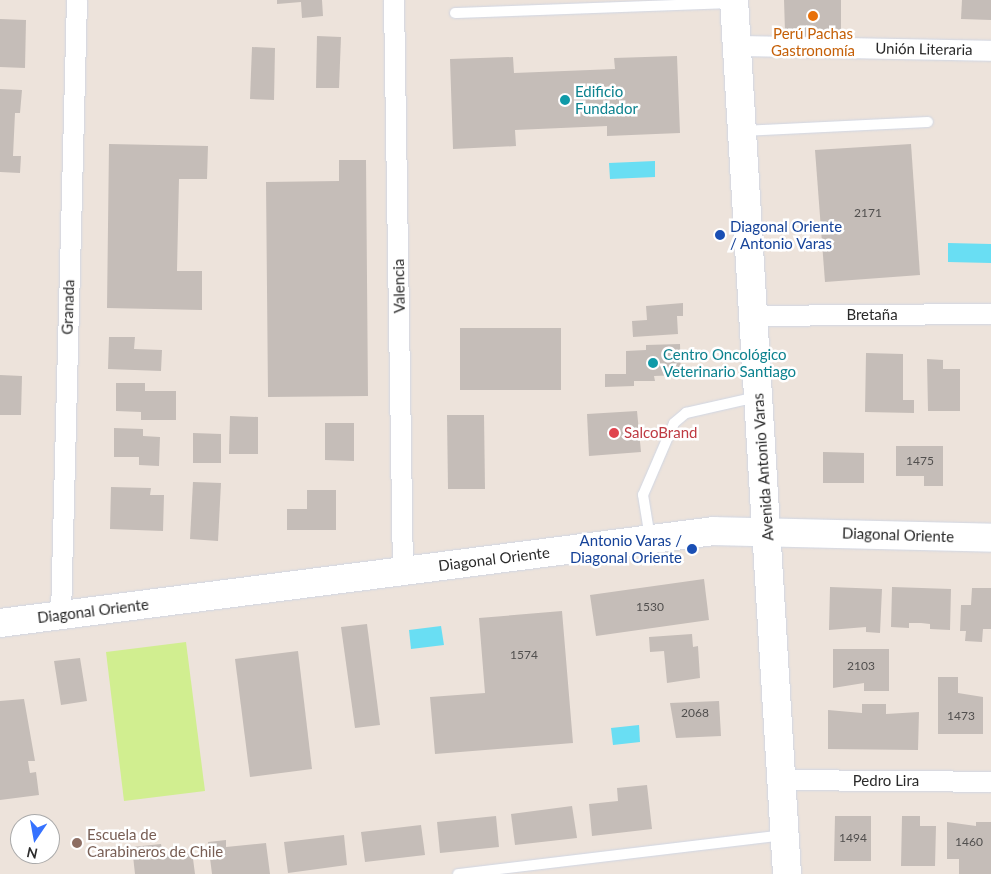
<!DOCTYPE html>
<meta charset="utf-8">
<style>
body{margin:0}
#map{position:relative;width:991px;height:874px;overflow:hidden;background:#ede3db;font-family:Lato,sans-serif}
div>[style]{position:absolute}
.pitch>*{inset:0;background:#d1ee90}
.water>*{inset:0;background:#69def3}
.building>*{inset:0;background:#c5bdb8}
.roads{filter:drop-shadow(0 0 1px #d0d6e3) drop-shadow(0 0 1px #d0d6e3)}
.service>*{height:10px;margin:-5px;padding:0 5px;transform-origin:5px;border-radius:5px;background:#fff}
.minor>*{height:20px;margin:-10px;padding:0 10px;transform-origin:10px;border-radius:10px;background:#fff}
.secondary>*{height:28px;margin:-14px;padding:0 14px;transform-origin:14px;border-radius:14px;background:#fff}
.dots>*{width:14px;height:14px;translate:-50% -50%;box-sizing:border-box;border:2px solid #fff;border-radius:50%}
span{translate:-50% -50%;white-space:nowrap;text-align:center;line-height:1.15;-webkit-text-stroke:5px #fff;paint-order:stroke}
.number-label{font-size:12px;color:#514f4e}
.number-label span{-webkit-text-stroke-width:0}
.food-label{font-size:15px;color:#c56008}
.street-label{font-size:15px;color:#2a2a2a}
.culture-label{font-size:15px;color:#0d838f}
.left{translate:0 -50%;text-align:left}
.transit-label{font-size:15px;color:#164399}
.right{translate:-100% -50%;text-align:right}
.health-label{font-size:15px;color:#be3a42}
.education-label{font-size:15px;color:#785e54}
.north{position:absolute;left:10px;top:814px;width:50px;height:50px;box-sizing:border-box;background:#fff;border:1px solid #aaa;border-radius:50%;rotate:192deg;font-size:14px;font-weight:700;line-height:20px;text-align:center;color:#2a2a2a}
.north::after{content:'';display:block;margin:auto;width:18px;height:22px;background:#3672ff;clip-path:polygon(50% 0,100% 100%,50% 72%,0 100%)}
</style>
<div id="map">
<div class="pitch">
<i style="clip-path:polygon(186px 642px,205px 791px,124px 801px,106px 652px)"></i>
</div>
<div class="water">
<i style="clip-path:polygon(655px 161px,655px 177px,610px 179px,609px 163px)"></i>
<i style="clip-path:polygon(948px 243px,991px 244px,991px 263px,948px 262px)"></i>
<i style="clip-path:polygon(441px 626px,444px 645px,411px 649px,409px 630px)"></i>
<i style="clip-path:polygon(639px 725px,640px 742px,613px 745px,611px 728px)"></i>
</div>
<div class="building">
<i style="clip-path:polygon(277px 0,322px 0,323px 16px,302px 18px,301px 2px,277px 4px)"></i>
<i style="clip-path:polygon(784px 0,841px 0,841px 38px,794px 39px,785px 32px)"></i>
<i style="clip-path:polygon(962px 0,991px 0,991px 20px,961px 19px)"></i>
<i style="clip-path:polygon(0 19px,26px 20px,25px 68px,0 67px)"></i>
<i style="clip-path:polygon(317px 36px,341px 37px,339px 88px,316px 88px)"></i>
<i style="clip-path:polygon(252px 47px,275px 48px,274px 100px,250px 99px)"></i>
<i style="clip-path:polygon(677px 56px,680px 133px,607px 136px,607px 126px,515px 130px,516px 146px,453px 149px,450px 59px,513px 57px,514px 73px,615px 69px,614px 58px)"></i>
<i style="clip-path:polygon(0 89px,22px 90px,20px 113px,15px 113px,13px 156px,21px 156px,20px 173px,0 172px)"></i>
<i style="clip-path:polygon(109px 144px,208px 146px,207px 179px,179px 179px,177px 271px,202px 271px,202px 310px,107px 308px)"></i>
<i style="clip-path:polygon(911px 144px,920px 275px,825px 282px,815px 150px)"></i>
<i style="clip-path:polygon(339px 160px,366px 160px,368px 396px,268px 397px,266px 182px,339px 181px)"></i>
<i style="clip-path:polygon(683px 303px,683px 316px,677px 316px,678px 334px,633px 337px,632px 321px,647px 320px,646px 306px)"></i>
<i style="clip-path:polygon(460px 328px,561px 328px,561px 390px,460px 390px)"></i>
<i style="clip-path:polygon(109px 337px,135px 337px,134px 349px,162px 350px,161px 371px,108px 369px)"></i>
<i style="clip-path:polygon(680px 344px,681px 375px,654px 376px,655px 381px,634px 381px,634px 386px,605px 387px,605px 374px,626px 374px,626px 351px,646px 350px,646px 345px)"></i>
<i style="clip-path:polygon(866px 353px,903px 354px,903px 400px,914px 400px,914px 413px,865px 412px)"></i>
<i style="clip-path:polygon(927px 359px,943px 360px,943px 369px,960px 369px,960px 411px,928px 411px)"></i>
<i style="clip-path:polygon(0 375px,22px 376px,21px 415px,0 415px)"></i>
<i style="clip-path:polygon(116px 383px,145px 383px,145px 391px,176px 391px,176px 420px,141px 420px,141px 412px,116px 411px)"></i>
<i style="clip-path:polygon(637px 411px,641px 452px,589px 456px,587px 414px)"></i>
<i style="clip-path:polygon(447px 415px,484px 415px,485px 489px,448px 489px)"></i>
<i style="clip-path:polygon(230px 416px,258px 417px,258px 454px,229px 454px)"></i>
<i style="clip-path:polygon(325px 423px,354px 423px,354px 461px,325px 460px)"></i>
<i style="clip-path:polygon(114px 428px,143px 429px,143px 436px,160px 437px,159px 466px,139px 465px,139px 457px,114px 457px)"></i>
<i style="clip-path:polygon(193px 433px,221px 434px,221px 463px,193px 463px)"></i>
<i style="clip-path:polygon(896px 446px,943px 446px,943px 486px,924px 486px,924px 476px,896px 476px)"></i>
<i style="clip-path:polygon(823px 452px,864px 453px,864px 483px,823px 483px)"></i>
<i style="clip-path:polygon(193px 482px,221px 483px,218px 541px,190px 539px)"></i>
<i style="clip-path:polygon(111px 487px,151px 488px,150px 495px,164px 495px,163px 531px,110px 529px)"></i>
<i style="clip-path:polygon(307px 490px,336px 490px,336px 530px,287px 530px,287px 509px,307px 509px)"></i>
<i style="clip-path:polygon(704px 579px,709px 620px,596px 636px,590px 595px)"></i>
<i style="clip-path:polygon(830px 587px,882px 589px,880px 633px,866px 632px,866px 627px,829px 630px)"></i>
<i style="clip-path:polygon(892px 587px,951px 589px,950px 630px,930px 629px,930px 624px,921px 623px,909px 623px,909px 628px,891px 627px)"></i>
<i style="clip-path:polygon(972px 588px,991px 588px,991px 629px,983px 629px,982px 642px,965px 641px,966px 631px,960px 631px,961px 605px,971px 605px)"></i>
<i style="clip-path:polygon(562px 611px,573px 743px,435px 754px,430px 697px,485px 693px,479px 618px)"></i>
<i style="clip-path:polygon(367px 624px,380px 725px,355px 728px,341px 627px)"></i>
<i style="clip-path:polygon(692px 634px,693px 647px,698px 646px,700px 678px,667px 683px,664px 651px,650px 652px,649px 637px)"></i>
<i style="clip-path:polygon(833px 649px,889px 649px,889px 691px,864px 691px,864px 683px,833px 688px)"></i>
<i style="clip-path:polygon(298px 651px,312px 769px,250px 777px,235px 659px)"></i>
<i style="clip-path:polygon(80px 658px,87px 701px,61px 705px,54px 661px)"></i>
<i style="clip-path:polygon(938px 677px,958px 677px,958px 693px,983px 697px,983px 734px,938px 734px)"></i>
<i style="clip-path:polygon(24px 699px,35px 761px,28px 761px,30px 773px,36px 772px,39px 795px,0 800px,0 701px)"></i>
<i style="clip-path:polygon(719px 701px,721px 736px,676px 738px,670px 703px)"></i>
<i style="clip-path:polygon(862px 704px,886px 704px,886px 714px,919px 712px,918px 750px,828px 749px,828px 710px,862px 713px)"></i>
<i style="clip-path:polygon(647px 785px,652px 829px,592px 836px,589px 804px,618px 801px,617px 788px)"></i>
<i style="clip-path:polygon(572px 806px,577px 838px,515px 845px,511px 814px)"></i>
<i style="clip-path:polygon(496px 816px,499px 847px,440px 853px,437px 822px)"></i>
<i style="clip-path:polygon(835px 816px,871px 816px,871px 861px,834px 861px)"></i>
<i style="clip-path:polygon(902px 816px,920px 816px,920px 826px,936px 826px,935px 866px,901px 866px)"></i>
<i style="clip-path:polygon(947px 822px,976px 826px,976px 822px,991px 822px,991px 874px,959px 874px,959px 859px,947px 859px)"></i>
<i style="clip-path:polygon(421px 825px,425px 855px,365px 862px,361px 832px)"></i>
<i style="clip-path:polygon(344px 835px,347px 865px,288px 873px,284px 842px)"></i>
<i style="clip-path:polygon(226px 840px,226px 847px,266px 843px,270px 874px,212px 874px,208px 842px)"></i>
<i style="clip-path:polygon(161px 844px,163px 854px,192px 851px,195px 874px,135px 874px,132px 847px)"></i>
</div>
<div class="roads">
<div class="service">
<i style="left:455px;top:13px;width:278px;rotate:-2.1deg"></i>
<i style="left:742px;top:131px;width:186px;rotate:-2.8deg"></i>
<i style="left:650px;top:538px;width:44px;rotate:-99.2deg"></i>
<i style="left:643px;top:495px;width:78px;rotate:-66.7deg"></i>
<i style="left:674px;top:423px;width:16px;rotate:-40deg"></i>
<i style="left:686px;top:413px;width:73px;rotate:-12.7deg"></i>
<i style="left:458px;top:874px;width:328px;rotate:-6.8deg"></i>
</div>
<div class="minor">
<i style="left:394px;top:0;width:571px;rotate:89.1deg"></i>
<i style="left:737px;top:46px;width:254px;rotate:1.1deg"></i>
<i style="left:753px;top:316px;width:238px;rotate:-0.5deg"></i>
<i style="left:61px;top:615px;width:615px;rotate:-88.51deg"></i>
<i style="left:781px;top:780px;width:210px;rotate:0.5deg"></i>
</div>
<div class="secondary">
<i style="left:734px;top:0;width:876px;rotate:86.53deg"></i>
<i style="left:0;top:623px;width:720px;rotate:-7.34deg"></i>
<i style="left:714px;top:531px;width:277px;rotate:1.4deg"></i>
</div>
</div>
<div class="dots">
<i style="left:813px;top:16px;background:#e8710a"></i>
<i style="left:565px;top:100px;background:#0f9aa8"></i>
<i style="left:720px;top:235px;background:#1a4fb4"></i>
<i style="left:653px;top:363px;background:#0f9aa8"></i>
<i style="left:614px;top:433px;background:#e0444e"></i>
<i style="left:692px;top:549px;background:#1a4fb4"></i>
<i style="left:77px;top:843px;background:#8d6e63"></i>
</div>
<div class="number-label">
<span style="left:868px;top:213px">2171</span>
<span style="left:920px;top:461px">1475</span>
<span style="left:650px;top:607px">1530</span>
<span style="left:524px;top:655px">1574</span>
<span style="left:861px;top:666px">2103</span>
<span style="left:695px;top:713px">2068</span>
<span style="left:961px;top:716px">1473</span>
<span style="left:853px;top:838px">1494</span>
<span style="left:969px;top:842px">1460</span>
</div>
<div class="food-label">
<span style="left:813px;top:42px">Perú Pachas<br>Gastronomía</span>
</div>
<div class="street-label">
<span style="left:924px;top:49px;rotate:1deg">Unión Literaria</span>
<span style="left:399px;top:286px;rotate:-91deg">Valencia</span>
<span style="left:68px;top:307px;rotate:-88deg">Granada</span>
<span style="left:872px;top:315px">Bretaña</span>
<span style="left:763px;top:467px;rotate:-94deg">Avenida Antonio Varas</span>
<span style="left:898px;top:535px;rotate:2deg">Diagonal Oriente</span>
<span style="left:494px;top:559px;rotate:-7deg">Diagonal Oriente</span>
<span style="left:93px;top:611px;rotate:-7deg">Diagonal Oriente</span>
<span style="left:886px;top:781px">Pedro Lira</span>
</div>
<div class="culture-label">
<span class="left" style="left:575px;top:100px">Edificio<br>Fundador</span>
<span class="left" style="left:663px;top:363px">Centro Oncológico<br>Veterinario Santiago</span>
</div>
<div class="transit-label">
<span class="left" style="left:730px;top:235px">Diagonal Oriente<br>/ Antonio Varas</span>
<span class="right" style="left:682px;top:549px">Antonio Varas /<br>Diagonal Oriente</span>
</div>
<div class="health-label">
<span class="left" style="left:624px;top:433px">SalcoBrand</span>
</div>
<div class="education-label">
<span class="left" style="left:87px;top:843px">Escuela de<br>Carabineros de Chile</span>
</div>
<div class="north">N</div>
</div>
